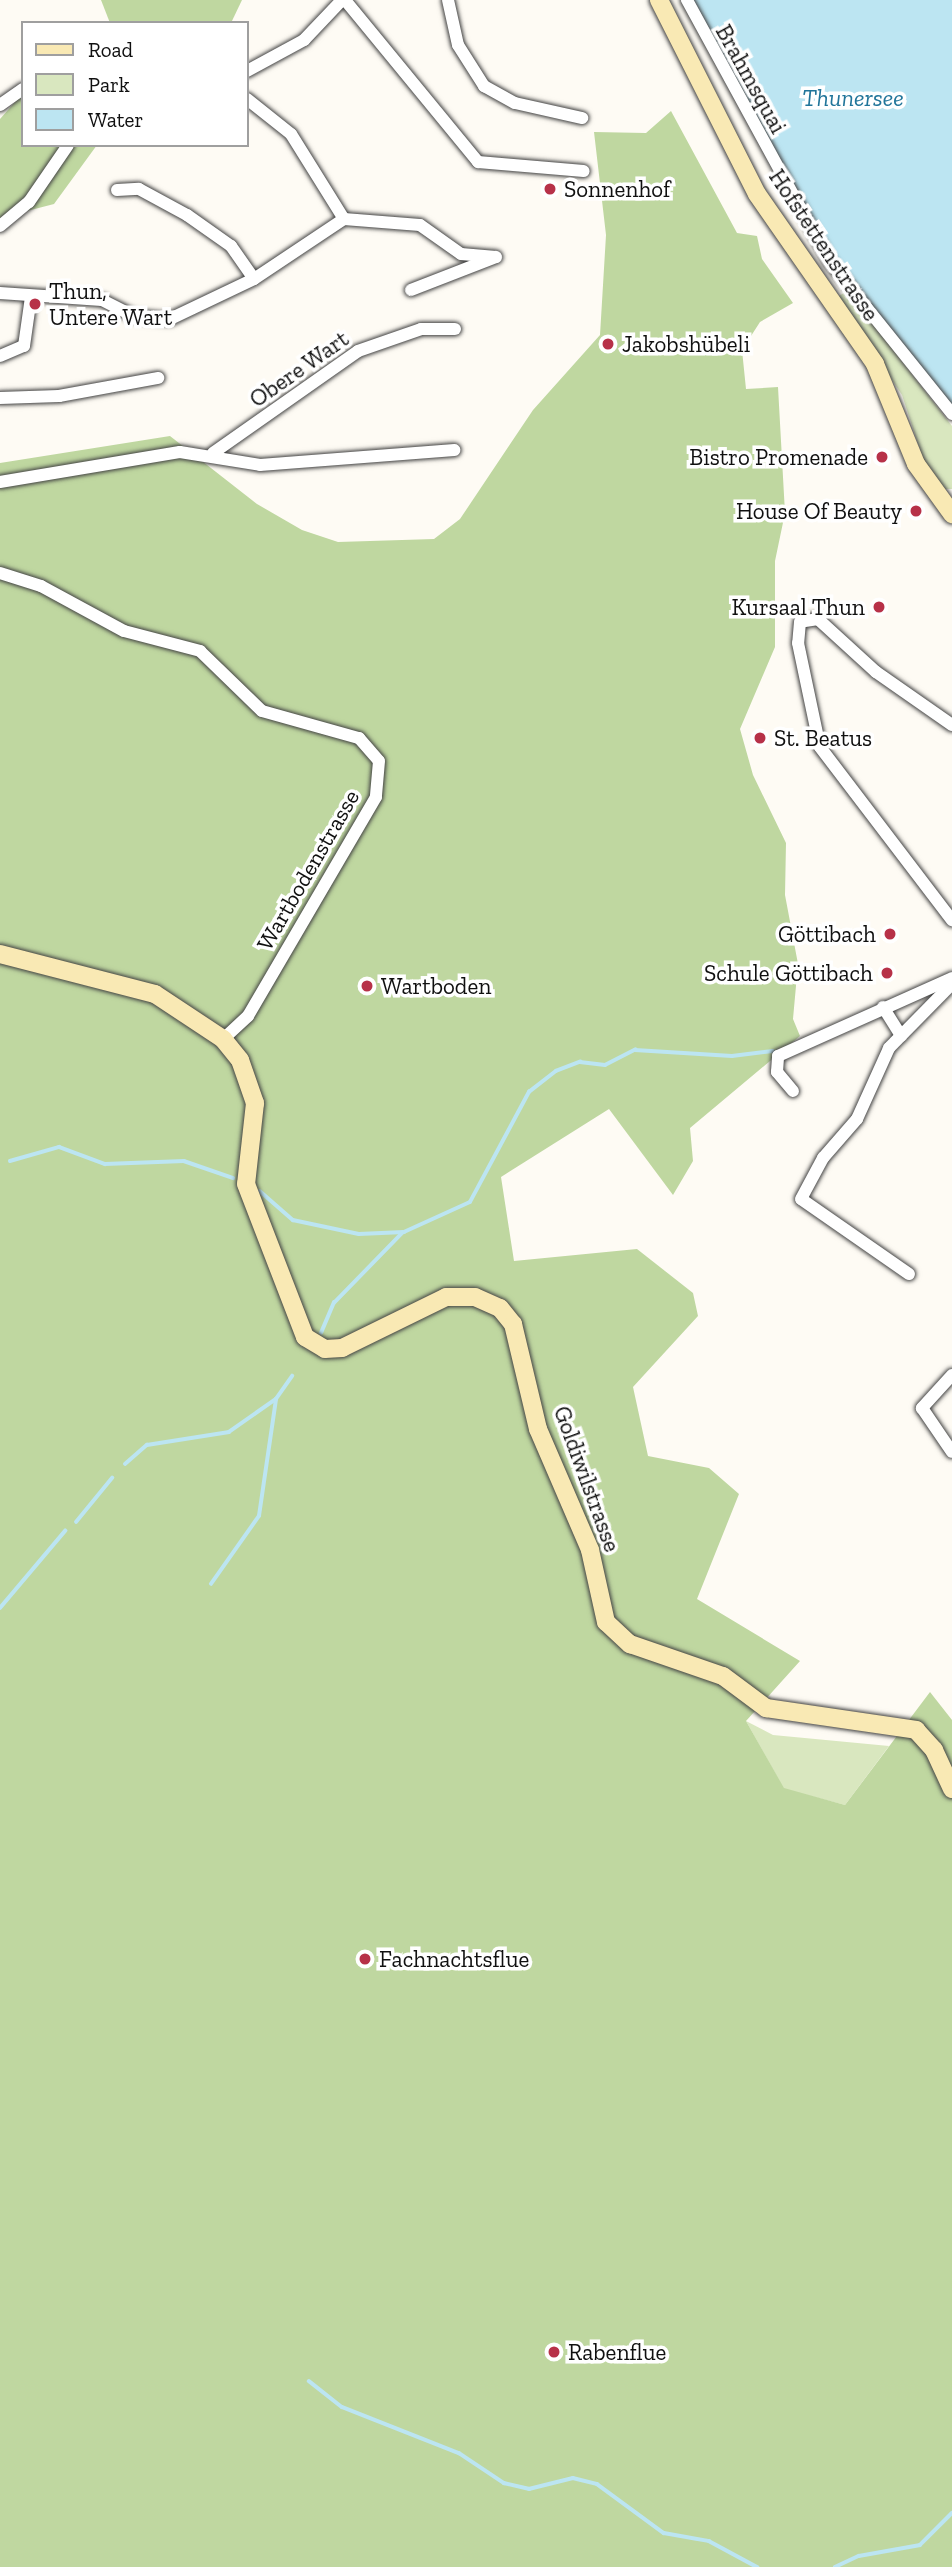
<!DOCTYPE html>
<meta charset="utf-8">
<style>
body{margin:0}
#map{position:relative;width:952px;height:2567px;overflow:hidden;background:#fefbf4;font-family:"Zilla Slab",serif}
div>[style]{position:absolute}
.green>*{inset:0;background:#d9e7bf}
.forest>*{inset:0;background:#bfd7a0}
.water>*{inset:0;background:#bce5f2}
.stream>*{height:3.5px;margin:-1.75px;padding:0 1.75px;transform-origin:1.75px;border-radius:1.75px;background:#bce5f2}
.roads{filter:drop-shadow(0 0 2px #434343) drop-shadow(0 0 2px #434343)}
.street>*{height:12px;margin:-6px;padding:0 6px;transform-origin:6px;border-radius:6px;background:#fff}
.secondary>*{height:18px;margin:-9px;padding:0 9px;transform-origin:9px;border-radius:9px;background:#f9e9b4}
.dots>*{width:19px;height:19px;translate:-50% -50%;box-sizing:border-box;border:4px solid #fff;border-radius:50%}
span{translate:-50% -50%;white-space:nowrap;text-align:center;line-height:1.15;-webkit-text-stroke:7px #fff;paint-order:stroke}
.street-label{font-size:23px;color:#101010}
.poi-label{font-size:23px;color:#101010}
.left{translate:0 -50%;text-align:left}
.right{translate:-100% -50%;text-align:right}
.water-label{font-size:24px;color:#21759a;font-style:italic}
.legend{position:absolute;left:21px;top:21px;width:228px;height:126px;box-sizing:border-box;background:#fff;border:2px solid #9f9f9f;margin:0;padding:9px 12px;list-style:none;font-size:21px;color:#101010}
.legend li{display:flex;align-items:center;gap:14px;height:35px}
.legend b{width:35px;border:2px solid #9f9f9f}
</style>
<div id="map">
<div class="green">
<i style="clip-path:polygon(847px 291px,952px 426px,952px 489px,942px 489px,925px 465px,902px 395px,837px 297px)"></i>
<i style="clip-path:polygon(746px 1721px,773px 1735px,889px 1746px,845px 1805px,784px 1789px)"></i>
</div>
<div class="forest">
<i style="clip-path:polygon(101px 0,242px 0,231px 23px,110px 23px)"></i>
<i style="clip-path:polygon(23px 93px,23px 145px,97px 145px,54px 204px,0 218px,0 119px)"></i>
<i style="clip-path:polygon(671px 111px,737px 233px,757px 236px,762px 259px,793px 303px,760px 322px,742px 350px,746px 389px,778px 387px,785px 513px,775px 561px,775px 647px,740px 729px,753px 775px,786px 843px,785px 895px,798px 964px,793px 1019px,800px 1036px,690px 1128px,693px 1161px,673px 1195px,609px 1109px,501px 1177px,514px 1261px,637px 1249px,693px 1293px,698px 1316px,633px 1387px,648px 1456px,709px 1468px,739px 1494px,697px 1599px,800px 1661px,746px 1721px,784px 1788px,845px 1805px,930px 1692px,952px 1720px,952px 2567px,0 2567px,0 463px,170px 436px,257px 504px,302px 530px,338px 542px,434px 539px,460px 519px,533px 410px,600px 335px,606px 235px,594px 132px,646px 133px)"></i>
</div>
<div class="water">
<i style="clip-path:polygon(693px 0,952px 0,952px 408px,832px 255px)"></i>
</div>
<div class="stream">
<i style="left:10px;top:1161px;width:51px;rotate:-15.9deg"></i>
<i style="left:59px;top:1147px;width:49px;rotate:20.3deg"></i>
<i style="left:105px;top:1164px;width:79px;rotate:-2.2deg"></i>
<i style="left:184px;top:1161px;width:52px;rotate:19.1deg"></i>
<i style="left:260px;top:1191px;width:44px;rotate:41.3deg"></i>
<i style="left:293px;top:1220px;width:67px;rotate:12deg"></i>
<i style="left:359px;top:1234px;width:45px;rotate:-2.5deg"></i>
<i style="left:404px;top:1232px;width:72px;rotate:-24.4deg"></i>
<i style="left:470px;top:1202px;width:125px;rotate:-61.8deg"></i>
<i style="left:529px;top:1092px;width:34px;rotate:-38deg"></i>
<i style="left:556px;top:1071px;width:26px;rotate:-21deg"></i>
<i style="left:580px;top:1062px;width:25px;rotate:7deg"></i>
<i style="left:605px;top:1065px;width:34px;rotate:-27deg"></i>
<i style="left:635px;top:1050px;width:97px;rotate:3.5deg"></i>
<i style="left:732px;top:1056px;width:41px;rotate:-7deg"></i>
<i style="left:321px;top:1333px;width:33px;rotate:-67deg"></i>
<i style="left:334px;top:1303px;width:98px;rotate:-45.8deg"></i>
<i style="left:125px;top:1464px;width:29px;rotate:-41deg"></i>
<i style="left:147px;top:1445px;width:83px;rotate:-9deg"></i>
<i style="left:229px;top:1432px;width:57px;rotate:-35.1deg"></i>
<i style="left:276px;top:1399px;width:28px;rotate:-55deg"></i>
<i style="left:76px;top:1522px;width:57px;rotate:-50.7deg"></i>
<i style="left:211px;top:1584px;width:83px;rotate:-54.8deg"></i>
<i style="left:259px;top:1516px;width:118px;rotate:-81.7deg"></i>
<i style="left:0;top:1608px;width:101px;rotate:-49.8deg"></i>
<i style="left:309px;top:2381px;width:42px;rotate:38.2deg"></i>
<i style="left:342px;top:2407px;width:126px;rotate:21.5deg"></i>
<i style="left:459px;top:2453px;width:54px;rotate:33.7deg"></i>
<i style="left:504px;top:2483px;width:26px;rotate:13deg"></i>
<i style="left:529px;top:2489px;width:45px;rotate:-14deg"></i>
<i style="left:573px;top:2478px;width:25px;rotate:14deg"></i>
<i style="left:597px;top:2484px;width:83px;rotate:36.2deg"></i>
<i style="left:664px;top:2533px;width:46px;rotate:10.1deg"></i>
<i style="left:709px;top:2541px;width:55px;rotate:28.4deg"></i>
<i style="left:835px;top:2567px;width:26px;rotate:-25deg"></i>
<i style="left:859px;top:2556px;width:62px;rotate:-10.2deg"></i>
<i style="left:920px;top:2545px;width:45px;rotate:-45deg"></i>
</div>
<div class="roads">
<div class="street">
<i style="left:345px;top:0;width:210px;rotate:50.6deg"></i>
<i style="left:478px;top:162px;width:106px;rotate:4.9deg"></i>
<i style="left:448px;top:0;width:46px;rotate:77.5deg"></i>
<i style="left:458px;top:45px;width:49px;rotate:57.6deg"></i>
<i style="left:484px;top:86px;width:35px;rotate:29deg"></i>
<i style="left:515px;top:103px;width:69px;rotate:12.6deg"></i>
<i style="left:687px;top:0;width:298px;rotate:61.4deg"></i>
<i style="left:830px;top:262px;width:195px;rotate:51.2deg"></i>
<i style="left:247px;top:71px;width:65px;rotate:-28.5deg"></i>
<i style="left:304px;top:40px;width:55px;rotate:-46.5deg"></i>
<i style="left:247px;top:99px;width:56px;rotate:38.5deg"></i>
<i style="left:291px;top:134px;width:100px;rotate:58.1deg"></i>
<i style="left:0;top:105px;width:28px;rotate:-35deg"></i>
<i style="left:117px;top:190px;width:22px;rotate:-3deg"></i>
<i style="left:139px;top:189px;width:55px;rotate:28.4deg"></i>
<i style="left:187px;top:215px;width:54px;rotate:35.2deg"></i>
<i style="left:231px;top:246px;width:40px;rotate:55.1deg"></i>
<i style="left:0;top:226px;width:38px;rotate:-40deg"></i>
<i style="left:29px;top:202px;width:69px;rotate:-55.6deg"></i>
<i style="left:411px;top:290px;width:91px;rotate:-21.2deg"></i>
<i style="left:0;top:293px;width:102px;rotate:3.9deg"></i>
<i style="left:102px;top:300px;width:35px;rotate:27deg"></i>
<i style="left:133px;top:316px;width:37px;rotate:5deg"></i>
<i style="left:170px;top:319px;width:93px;rotate:-25.5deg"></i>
<i style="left:254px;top:279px;width:108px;rotate:-33.7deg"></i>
<i style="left:344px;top:219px;width:76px;rotate:4.5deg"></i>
<i style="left:420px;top:225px;width:50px;rotate:35.3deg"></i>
<i style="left:461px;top:254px;width:35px;rotate:5deg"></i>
<i style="left:0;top:356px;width:26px;rotate:-23deg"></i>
<i style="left:24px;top:346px;width:49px;rotate:-81.9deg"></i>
<i style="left:0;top:398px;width:59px;rotate:-1.9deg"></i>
<i style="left:59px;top:396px;width:101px;rotate:-10.3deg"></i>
<i style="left:213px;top:453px;width:177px;rotate:-35.1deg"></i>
<i style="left:358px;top:351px;width:67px;rotate:-19.2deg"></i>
<i style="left:421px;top:329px;width:34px"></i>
<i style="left:0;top:482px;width:182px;rotate:-9.5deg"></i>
<i style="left:180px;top:452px;width:81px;rotate:9.2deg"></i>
<i style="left:260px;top:465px;width:195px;rotate:-4.4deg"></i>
<i style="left:0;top:573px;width:43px;rotate:17.6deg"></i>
<i style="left:41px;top:586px;width:94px;rotate:28.5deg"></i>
<i style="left:124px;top:631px;width:79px;rotate:14.7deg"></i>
<i style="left:200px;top:651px;width:86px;rotate:44.1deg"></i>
<i style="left:262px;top:711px;width:101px;rotate:15.6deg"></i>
<i style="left:359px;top:738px;width:30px;rotate:49deg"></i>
<i style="left:379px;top:761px;width:36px;rotate:95deg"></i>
<i style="left:376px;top:797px;width:254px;rotate:120.3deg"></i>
<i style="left:248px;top:1016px;width:34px;rotate:137deg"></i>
<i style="left:952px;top:725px;width:93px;rotate:-145.1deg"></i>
<i style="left:876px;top:672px;width:79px;rotate:-137.6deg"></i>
<i style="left:818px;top:619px;width:18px;rotate:171deg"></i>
<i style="left:800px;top:622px;width:21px;rotate:95deg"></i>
<i style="left:798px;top:643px;width:106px;rotate:78.1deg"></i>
<i style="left:820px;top:747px;width:218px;rotate:52.7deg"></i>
<i style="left:883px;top:1007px;width:34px;rotate:58deg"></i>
<i style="left:793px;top:1091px;width:25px;rotate:-130deg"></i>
<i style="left:777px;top:1072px;width:16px;rotate:-86deg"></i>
<i style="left:778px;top:1056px;width:191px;rotate:-24.1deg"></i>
<i style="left:909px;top:1274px;width:131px;rotate:-145.2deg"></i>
<i style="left:801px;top:1199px;width:47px;rotate:-61.8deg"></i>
<i style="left:823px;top:1158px;width:52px;rotate:-48.9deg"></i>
<i style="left:857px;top:1119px;width:78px;rotate:-65.7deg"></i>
<i style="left:889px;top:1048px;width:90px;rotate:-45.5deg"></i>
<i style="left:952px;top:1375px;width:45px;rotate:132.3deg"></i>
<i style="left:922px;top:1408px;width:53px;rotate:55.7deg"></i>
</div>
<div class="secondary">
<i style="left:659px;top:0;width:217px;rotate:63.2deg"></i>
<i style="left:757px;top:194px;width:207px;rotate:55.2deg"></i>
<i style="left:875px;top:364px;width:108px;rotate:67.7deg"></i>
<i style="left:916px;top:464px;width:62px;rotate:54.2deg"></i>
<i style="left:0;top:954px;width:160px;rotate:14.5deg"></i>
<i style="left:155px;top:994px;width:82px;rotate:33.5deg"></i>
<i style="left:223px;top:1039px;width:27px;rotate:51deg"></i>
<i style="left:240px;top:1060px;width:46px;rotate:70.8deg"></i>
<i style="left:255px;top:1103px;width:81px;rotate:96.3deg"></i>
<i style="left:246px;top:1184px;width:164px;rotate:68.9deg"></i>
<i style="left:305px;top:1337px;width:23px;rotate:31deg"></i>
<i style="left:325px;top:1349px;width:17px;rotate:-3deg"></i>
<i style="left:342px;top:1348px;width:116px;rotate:-26.1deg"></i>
<i style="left:446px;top:1297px;width:29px"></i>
<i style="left:475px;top:1297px;width:27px;rotate:24deg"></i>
<i style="left:500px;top:1308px;width:21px;rotate:51deg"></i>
<i style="left:513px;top:1324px;width:108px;rotate:76.6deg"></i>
<i style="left:538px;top:1429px;width:132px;rotate:66.7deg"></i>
<i style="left:590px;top:1550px;width:74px;rotate:77.5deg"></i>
<i style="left:606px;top:1622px;width:33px;rotate:43deg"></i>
<i style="left:630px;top:1644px;width:98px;rotate:19deg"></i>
<i style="left:723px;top:1676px;width:54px;rotate:36.7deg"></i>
<i style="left:766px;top:1708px;width:152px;rotate:8.3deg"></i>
<i style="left:916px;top:1730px;width:27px;rotate:48deg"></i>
<i style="left:934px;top:1750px;width:43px;rotate:65.2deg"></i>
</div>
</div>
<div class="dots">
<i style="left:550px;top:189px;background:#b73148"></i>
<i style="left:35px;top:304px;background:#b73148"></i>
<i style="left:608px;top:344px;background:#b73148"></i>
<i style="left:882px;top:457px;background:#b73148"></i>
<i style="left:916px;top:511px;background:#b73148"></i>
<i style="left:879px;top:607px;background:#b73148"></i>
<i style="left:760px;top:738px;background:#b73148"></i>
<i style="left:890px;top:934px;background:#b73148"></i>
<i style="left:887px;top:973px;background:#b73148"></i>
<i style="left:367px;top:986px;background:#b73148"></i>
<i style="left:365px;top:1959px;background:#b73148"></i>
<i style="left:554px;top:2352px;background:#b73148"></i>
</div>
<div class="street-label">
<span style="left:751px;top:79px;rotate:61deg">Brahmsquai</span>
<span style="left:824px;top:245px;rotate:56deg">Hofstettenstrasse</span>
<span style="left:299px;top:369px;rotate:-35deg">Obere Wart</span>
<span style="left:308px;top:870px;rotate:-60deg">Wartbodenstrasse</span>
<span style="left:587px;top:1479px;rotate:70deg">Goldiwilstrasse</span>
</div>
<div class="poi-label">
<span class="left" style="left:564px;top:189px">Sonnenhof</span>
<span class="left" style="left:49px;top:304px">Thun,<br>Untere Wart</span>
<span class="left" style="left:622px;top:344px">Jakobshübeli</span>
<span class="right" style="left:868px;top:457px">Bistro Promenade</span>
<span class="right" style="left:902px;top:511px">House Of Beauty</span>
<span class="right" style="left:865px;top:607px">Kursaal Thun</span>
<span class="left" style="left:774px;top:738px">St. Beatus</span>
<span class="right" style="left:876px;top:934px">Göttibach</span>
<span class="right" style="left:873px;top:973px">Schule Göttibach</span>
<span class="left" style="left:381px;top:986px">Wartboden</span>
<span class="left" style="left:379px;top:1959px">Fachnachtsflue</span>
<span class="left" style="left:568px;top:2352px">Rabenflue</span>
</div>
<div class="water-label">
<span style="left:853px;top:98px">Thunersee</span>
</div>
<ul class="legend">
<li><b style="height:9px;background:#f9e9b4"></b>Road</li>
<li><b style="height:19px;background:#d9e7bf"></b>Park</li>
<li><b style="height:19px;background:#bce5f2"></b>Water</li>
</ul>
</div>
